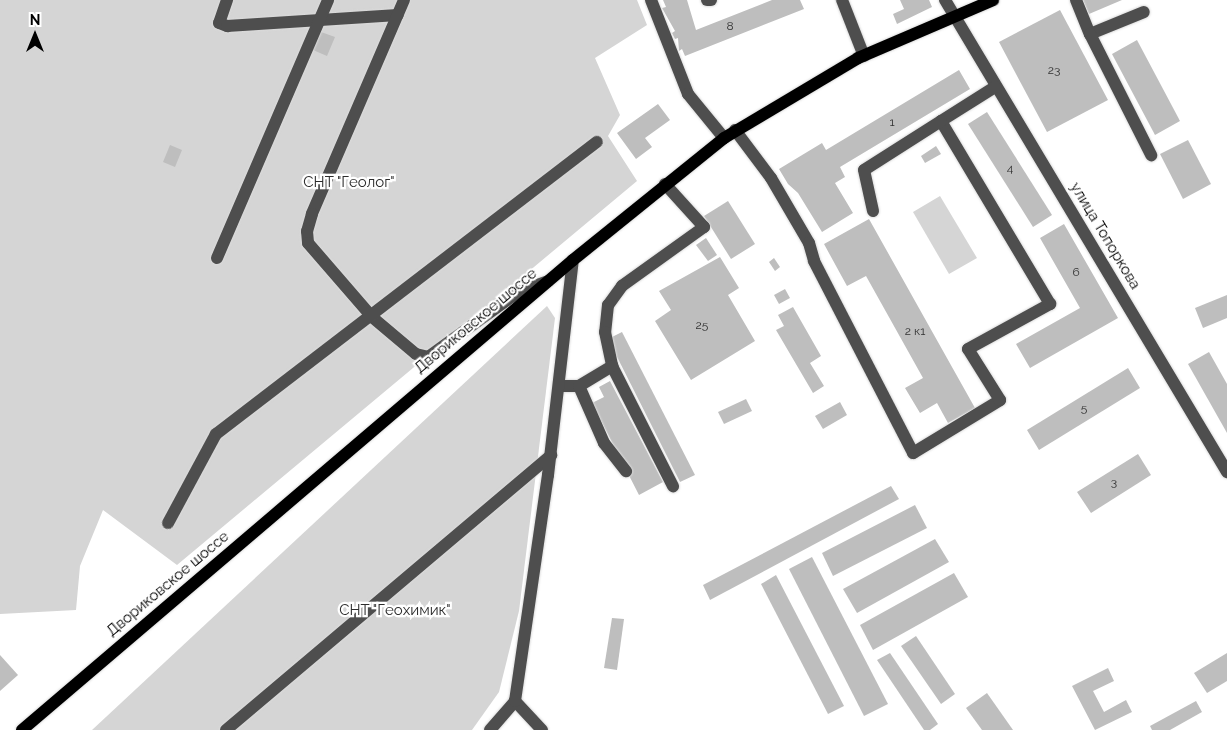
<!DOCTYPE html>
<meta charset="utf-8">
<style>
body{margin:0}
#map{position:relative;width:1227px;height:730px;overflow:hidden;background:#fff;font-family:Raleway,sans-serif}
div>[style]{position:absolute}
.green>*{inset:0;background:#d5d5d5}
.building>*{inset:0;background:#bebebe}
.roads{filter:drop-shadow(0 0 1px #dbdbdb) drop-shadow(0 0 1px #dbdbdb)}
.minor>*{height:12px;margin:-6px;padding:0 6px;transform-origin:6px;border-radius:6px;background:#4e4e4e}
.major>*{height:12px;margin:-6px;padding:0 6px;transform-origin:6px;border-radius:6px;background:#000}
span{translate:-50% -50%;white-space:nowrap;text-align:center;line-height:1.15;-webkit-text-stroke:4.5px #fff;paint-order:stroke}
.number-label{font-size:12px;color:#303030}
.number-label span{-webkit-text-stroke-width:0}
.park-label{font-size:15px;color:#2c2c2c}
.street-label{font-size:15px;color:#000}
.north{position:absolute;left:10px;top:10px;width:50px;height:50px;-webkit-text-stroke:4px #fff;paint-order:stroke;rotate:0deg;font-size:14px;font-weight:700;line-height:20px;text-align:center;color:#000}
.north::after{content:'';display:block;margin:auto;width:18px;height:22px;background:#000;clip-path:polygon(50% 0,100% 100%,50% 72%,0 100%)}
</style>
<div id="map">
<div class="green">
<i style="clip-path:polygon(0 0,637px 0,647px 25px,595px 58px,620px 115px,608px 136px,637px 181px,177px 565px,103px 510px,80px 566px,76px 610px,0 614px)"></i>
<i style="clip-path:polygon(940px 196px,977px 258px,949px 274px,913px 212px)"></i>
<i style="clip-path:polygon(547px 306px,555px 318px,519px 611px,499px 692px,472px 730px,92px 730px)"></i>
</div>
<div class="building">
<i style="clip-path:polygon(663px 0,687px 0,696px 30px,772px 0,800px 0,804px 9px,685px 56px,682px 49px,679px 51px,678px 38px,675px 39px,672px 33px,675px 31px,662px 8px,666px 7px)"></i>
<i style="clip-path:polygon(900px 0,929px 0,932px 7px,897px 24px,893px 14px,904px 9px)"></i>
<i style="clip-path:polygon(1083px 0,1122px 0,1089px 14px)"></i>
<i style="clip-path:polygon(1060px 10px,1108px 100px,1047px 132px,999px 42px)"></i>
<i style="clip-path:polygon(321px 32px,335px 37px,327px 56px,313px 50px)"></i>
<i style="clip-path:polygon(1137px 40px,1180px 121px,1155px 135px,1112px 54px)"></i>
<i style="clip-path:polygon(959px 70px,970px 89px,840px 167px,845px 177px,835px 183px,853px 213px,822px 232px,798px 193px,788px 184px,779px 169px,822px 143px,826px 150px)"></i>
<i style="clip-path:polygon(658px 104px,670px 120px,645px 138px,652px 147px,636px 159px,617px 133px)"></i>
<i style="clip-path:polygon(987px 112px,1052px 215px,1033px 227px,968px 124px)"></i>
<i style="clip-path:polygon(1188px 140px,1211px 184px,1183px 199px,1160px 154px)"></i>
<i style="clip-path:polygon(170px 145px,182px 150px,175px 167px,163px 162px)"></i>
<i style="clip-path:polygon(936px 146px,941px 154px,925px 163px,921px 156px)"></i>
<i style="clip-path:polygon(728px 201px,755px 244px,731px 259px,704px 216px)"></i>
<i style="clip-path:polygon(869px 219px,975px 408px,948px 423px,937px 403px,920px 413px,905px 388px,923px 378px,866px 276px,847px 286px,824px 244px)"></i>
<i style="clip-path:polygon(1064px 224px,1118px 318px,1030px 368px,1016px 344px,1080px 308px,1040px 238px)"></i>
<i style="clip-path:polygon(706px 238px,717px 255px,708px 261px,696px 245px)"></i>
<i style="clip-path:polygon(720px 257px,739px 288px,728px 295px,755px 341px,691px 380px,655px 321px,671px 310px,659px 291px)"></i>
<i style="clip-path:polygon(774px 258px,780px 267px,775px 271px,769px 262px)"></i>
<i style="clip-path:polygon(785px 289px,790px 298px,779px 304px,774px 295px)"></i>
<i style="clip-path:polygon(1227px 295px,1227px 318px,1203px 328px,1195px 308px)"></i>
<i style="clip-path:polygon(793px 307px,821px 356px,810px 363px,824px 386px,813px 393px,776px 330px,784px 326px,778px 315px)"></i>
<i style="clip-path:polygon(622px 332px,695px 475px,680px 482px,608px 339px)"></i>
<i style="clip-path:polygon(1209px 352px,1227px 384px,1227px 433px,1188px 364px)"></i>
<i style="clip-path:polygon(1128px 368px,1140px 388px,1039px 450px,1027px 430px)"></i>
<i style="clip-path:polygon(610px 381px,663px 482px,639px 495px,592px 403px,604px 397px,599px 387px)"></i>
<i style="clip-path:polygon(746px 399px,752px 411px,724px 424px,718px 412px)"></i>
<i style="clip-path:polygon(840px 402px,847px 415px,823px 429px,815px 416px)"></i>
<i style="clip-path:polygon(1138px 454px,1151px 475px,1091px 513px,1077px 492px)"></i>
<i style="clip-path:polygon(891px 486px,899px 499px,710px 600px,703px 585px)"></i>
<i style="clip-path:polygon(915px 505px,927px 528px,833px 576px,822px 553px)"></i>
<i style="clip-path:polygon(935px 539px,949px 562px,857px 613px,843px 589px)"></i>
<i style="clip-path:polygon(812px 557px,888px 704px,864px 716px,789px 569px)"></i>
<i style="clip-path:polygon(954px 573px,968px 597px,873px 650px,860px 625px)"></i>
<i style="clip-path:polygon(776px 575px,844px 706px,828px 714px,761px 584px)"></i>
<i style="clip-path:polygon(612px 618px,624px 619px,617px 670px,604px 668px)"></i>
<i style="clip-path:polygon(916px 636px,955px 694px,941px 704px,901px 646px)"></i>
<i style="clip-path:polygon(890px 653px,938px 724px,930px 730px,924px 730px,877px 660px)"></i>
<i style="clip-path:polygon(1227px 653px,1227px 681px,1207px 693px,1194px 673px)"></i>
<i style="clip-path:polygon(0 655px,18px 675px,0 691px)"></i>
<i style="clip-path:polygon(1108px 668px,1114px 681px,1093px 691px,1104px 712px,1126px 700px,1132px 712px,1095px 730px,1072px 686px)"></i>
<i style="clip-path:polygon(987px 693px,1013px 730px,982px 730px,966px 708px)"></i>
<i style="clip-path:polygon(1196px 701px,1202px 712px,1170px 730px,1152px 730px,1150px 726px)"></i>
</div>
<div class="roads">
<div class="minor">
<i style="left:227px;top:0;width:24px;rotate:109deg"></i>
<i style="left:219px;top:23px;width:9px;rotate:21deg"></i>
<i style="left:227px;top:26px;width:171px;rotate:-3.7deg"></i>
<i style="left:404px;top:0;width:233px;rotate:113.3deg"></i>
<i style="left:312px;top:214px;width:18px;rotate:106deg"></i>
<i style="left:307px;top:231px;width:12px;rotate:85deg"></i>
<i style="left:308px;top:243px;width:98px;rotate:49.1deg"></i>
<i style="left:372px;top:317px;width:57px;rotate:40.1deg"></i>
<i style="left:416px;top:354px;width:12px;rotate:14deg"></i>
<i style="left:428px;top:357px;width:111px;rotate:-35.8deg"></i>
<i style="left:518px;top:292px;width:32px;rotate:-20deg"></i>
<i style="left:651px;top:0;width:101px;rotate:68.5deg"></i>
<i style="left:688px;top:94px;width:57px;rotate:50.7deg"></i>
<i style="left:707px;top:0;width:4px"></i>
<i style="left:842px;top:0;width:60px;rotate:68.6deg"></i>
<i style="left:945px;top:0;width:550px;rotate:59.14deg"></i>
<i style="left:1076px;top:0;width:37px;rotate:68deg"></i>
<i style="left:1090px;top:34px;width:58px;rotate:-22.2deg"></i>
<i style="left:1090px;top:34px;width:136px;rotate:63.2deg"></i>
<i style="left:941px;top:121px;width:64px;rotate:-32.2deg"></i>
<i style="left:735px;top:130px;width:60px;rotate:53.1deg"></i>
<i style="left:771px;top:178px;width:75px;rotate:59.7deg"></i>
<i style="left:809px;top:243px;width:19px;rotate:74deg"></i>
<i style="left:814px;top:261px;width:216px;rotate:62.7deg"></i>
<i style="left:913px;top:453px;width:102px;rotate:-31.3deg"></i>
<i style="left:1000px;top:400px;width:60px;rotate:-122.1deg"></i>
<i style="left:968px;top:349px;width:94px;rotate:-28.8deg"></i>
<i style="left:1050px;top:304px;width:213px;rotate:-120.8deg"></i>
<i style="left:941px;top:121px;width:91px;rotate:147.5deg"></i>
<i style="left:864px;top:170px;width:42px;rotate:77.6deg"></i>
<i style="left:665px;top:184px;width:58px;rotate:47.8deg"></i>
<i style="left:704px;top:227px;width:101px;rotate:144.3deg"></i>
<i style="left:622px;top:286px;width:24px;rotate:126deg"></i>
<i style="left:608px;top:305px;width:27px;rotate:96deg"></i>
<i style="left:605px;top:332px;width:35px;rotate:78deg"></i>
<i style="left:612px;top:366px;width:135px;rotate:63.1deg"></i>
<i style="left:217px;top:258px;width:281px;rotate:-66.7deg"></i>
<i style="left:559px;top:386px;width:20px"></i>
<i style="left:579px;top:386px;width:62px;rotate:66.3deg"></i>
<i style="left:604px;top:443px;width:36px;rotate:52deg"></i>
<i style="left:579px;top:386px;width:39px;rotate:-31deg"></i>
<i style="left:168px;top:523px;width:101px;rotate:-61.7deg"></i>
<i style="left:216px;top:434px;width:480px;rotate:-37.5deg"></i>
<i style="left:226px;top:730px;width:426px;rotate:-40.2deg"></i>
<i style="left:490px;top:730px;width:38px;rotate:-49deg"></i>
<i style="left:542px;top:730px;width:40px;rotate:-133deg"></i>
<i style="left:515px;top:701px;width:228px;rotate:-81.7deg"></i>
<i style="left:548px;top:475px;width:216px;rotate:-83.4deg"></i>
</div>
<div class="major">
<i style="left:22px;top:730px;width:724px;rotate:-40.46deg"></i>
<i style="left:573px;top:260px;width:194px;rotate:-38.9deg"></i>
<i style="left:724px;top:138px;width:156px;rotate:-30.8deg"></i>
<i style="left:858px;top:58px;width:147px;rotate:-23.2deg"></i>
</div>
</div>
<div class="number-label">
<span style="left:730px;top:27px">8</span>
<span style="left:1054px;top:71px">23</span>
<span style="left:892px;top:123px">1</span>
<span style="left:1010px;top:169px">4</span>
<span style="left:1076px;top:273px">6</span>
<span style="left:702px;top:326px">25</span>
<span style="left:915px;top:332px">2 к1</span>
<span style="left:1084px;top:409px">5</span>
<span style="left:1114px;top:483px">3</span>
</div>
<div class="park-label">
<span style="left:349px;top:183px">СНТ "Геолог"</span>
<span style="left:395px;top:611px">СНТ "Геохимик"</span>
</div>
<div class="street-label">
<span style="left:1105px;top:236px;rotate:59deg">улица Топоркова</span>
<span style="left:476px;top:321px;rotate:-40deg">Двориковское шоссе</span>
<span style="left:168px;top:584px;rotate:-40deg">Двориковское шоссе</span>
</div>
<div class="north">N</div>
</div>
